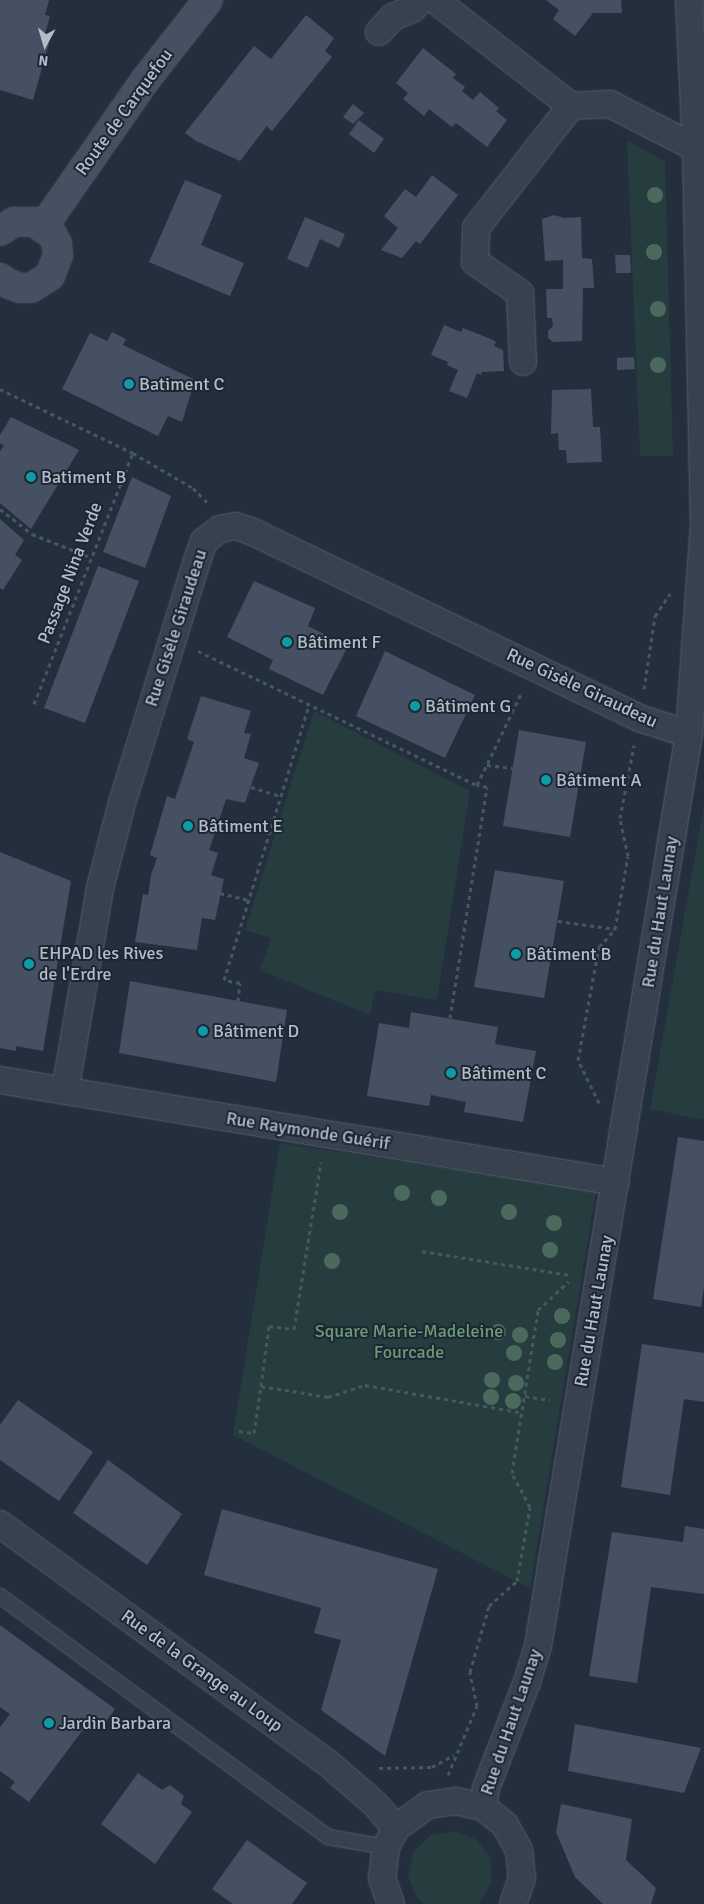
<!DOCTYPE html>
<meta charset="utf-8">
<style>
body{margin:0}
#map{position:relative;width:704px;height:1904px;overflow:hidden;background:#242f3e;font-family:Signika,sans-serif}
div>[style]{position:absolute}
.green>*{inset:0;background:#263c3f}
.building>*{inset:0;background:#455162}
.path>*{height:3px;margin-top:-1.5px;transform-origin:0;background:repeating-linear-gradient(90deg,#44595c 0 4px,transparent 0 8px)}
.roads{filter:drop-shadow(0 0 1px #565f6c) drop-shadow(0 0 1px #565f6c)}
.service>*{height:14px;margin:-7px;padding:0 7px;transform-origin:7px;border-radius:7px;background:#38414e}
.minor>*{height:26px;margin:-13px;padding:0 13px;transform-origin:13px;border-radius:13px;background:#38414e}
.secondary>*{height:28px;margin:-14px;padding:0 14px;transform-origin:14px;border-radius:14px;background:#465061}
.trees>*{width:16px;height:16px;margin:-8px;border-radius:50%;background:#4b6a5d}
.dots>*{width:14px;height:14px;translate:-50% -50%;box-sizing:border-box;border:2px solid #1d2633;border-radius:50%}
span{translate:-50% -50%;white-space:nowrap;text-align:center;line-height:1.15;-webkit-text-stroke:4px #1d2633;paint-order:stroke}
.street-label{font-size:18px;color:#b4bcc9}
.poi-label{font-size:18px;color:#b4bcc9}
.left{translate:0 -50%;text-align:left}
.park-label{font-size:18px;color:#6b9a76}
.north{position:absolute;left:20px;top:20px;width:50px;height:50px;-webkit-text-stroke:4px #1d2633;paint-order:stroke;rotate:186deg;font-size:14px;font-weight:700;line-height:20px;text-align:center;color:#b4bcc9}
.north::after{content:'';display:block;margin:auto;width:18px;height:22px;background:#b4bcc9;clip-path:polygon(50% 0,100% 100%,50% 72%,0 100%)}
</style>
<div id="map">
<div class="green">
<i style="clip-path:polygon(627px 140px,665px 162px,673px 456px,640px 456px)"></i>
<i style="clip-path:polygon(314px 711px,470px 791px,437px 1000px,375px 990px,370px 1015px,260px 970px,271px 938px,245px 930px)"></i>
<i style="clip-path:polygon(704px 805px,704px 1120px,650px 1109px)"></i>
<i style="clip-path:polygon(280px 1143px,596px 1191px,530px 1588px,233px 1435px)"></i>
<i style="clip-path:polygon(455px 1831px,477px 1840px,491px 1859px,491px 1883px,479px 1904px,424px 1904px,416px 1897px,408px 1875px,414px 1851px,431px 1835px)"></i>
</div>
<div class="building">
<i style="clip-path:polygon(0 0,49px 0,45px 15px,50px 16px,43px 41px,49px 43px,33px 100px,0 90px)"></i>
<i style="clip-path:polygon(546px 0,621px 0,622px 13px,593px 13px,575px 36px,553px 19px,559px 10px)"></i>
<i style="clip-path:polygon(306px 15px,334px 38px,325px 51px,332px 57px,272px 131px,267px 126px,240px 161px,196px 141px,185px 133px,254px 46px,271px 59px)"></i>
<i style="clip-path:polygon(423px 48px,456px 74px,453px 78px,465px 87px,462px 91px,473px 100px,480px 92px,499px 108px,496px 111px,507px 120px,487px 147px,456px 123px,452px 127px,429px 109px,424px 116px,403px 99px,408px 93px,396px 83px)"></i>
<i style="clip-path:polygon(353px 104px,364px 113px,353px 124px,343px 117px)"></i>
<i style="clip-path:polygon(359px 120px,384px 139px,374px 153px,349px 134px)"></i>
<i style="clip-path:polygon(432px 175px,458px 195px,420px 244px,416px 241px,402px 258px,381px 250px,398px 228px,384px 216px,405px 189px,416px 197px)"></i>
<i style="clip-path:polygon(185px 180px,222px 195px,201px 245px,244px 263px,230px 296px,149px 262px)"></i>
<i style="clip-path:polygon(554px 215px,564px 218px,581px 217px,582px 258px,592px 259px,594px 288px,583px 288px,582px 341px,553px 342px,548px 338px,548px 331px,553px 326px,552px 318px,547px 318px,546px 289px,563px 289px,563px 260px,545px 261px,542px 219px)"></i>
<i style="clip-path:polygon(305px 217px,345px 234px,339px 248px,320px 239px,308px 268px,287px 259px)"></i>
<i style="clip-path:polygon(615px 255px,630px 255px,631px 273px,616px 273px)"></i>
<i style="clip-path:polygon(444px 325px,461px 332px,463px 328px,491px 339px,496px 342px,494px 346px,503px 350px,504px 371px,482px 372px,481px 375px,477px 373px,467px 398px,449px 391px,458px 370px,447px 365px,448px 362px,431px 355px)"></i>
<i style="clip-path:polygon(112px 332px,126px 339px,123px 345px,195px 380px,182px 422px,168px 416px,158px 436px,62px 389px,90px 333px,107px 341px)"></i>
<i style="clip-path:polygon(634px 357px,635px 369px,617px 370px,617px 358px)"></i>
<i style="clip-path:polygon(591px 389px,593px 427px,600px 427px,602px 462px,567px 463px,566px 450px,559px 450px,558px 433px,551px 434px,552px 390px)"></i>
<i style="clip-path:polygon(11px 417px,79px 450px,31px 529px,0 503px,0 451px,4px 446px,0 443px,0 435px)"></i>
<i style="clip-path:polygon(132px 477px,171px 496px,145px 568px,103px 552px)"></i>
<i style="clip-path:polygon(0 519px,24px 540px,15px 555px,22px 560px,3px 590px,0 588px)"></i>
<i style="clip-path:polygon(98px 566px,139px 581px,85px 723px,44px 708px)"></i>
<i style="clip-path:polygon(254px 581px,315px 608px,308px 626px,348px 646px,323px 695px,269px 669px,273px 660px,227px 637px)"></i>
<i style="clip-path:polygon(385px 651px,475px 695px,445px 758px,356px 716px)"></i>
<i style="clip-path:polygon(201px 696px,251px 711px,244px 733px,251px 734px,244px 758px,259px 763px,245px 803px,226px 799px,209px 850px,218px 853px,211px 875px,224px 879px,215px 920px,202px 918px,197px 950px,135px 942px,143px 894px,148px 895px,151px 875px,157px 858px,150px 855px,167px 796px,175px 799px,194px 742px,187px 739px)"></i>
<i style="clip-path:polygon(519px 730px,586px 742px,570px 837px,503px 826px)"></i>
<i style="clip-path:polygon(0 852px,71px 881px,43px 1051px,16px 1046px,16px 1051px,0 1048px)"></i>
<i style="clip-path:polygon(495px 870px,564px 881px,544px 998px,474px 987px)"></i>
<i style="clip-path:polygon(130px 981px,287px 1010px,276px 1082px,119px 1053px)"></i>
<i style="clip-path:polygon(411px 1012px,498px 1027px,495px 1044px,536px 1051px,523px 1122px,464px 1112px,466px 1102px,431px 1095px,429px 1106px,367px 1096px,379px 1023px,409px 1028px)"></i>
<i style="clip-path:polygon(678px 1137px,704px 1141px,704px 1288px,701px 1307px,653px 1299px)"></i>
<i style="clip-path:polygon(642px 1344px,704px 1353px,704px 1402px,684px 1399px,670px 1495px,621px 1487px)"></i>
<i style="clip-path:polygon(18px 1400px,93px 1452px,59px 1501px,0 1460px,0 1425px)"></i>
<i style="clip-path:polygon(108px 1460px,182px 1514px,147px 1565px,73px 1513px)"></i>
<i style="clip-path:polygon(222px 1509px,438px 1569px,385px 1756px,321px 1710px,341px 1640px,314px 1633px,321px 1608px,204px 1575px)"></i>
<i style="clip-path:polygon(685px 1526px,704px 1529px,704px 1594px,651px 1587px,637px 1683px,589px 1676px,612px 1532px,683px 1542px)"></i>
<i style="clip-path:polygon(0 1625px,115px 1709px,102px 1727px,91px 1719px,29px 1802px,10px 1788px,15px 1782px,0 1771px,0 1727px,10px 1714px,0 1707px)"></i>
<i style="clip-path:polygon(575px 1724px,701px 1748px,684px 1793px,568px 1771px)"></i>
<i style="clip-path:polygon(138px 1773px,162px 1790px,170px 1785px,184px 1796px,181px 1804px,192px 1812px,155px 1864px,101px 1824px)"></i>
<i style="clip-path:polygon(561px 1804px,632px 1819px,626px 1860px,656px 1888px,651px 1904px,603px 1904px,575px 1877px,556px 1832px)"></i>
<i style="clip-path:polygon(247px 1840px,307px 1883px,292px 1904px,233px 1904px,212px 1889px)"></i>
</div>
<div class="path">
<i style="left:0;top:389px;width:148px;rotate:25.7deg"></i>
<i style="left:133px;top:453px;width:69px;rotate:30.3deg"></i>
<i style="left:193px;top:488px;width:23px;rotate:45deg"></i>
<i style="left:0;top:509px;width:41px;rotate:38deg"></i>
<i style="left:32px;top:534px;width:62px;rotate:21.6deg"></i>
<i style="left:198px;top:651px;width:310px;rotate:25.7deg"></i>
<i style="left:477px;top:785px;width:103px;rotate:-64.2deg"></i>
<i style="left:644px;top:689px;width:74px;rotate:-81.4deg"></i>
<i style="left:655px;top:616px;width:27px;rotate:-56deg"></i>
<i style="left:34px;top:704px;width:270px;rotate:-68.5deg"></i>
<i style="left:487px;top:765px;width:26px;rotate:7deg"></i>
<i style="left:581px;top:776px;width:47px;rotate:8.7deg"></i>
<i style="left:251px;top:787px;width:31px;rotate:17deg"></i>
<i style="left:220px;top:893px;width:30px;rotate:14deg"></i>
<i style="left:558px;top:921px;width:58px;rotate:8deg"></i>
<i style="left:238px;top:1001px;width:18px;rotate:-84deg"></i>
<i style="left:240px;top:983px;width:16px;rotate:-169deg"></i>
<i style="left:224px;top:980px;width:288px;rotate:-72.8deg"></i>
<i style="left:450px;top:1018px;width:234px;rotate:-80.9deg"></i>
<i style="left:487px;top:787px;width:10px;rotate:-169deg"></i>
<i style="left:599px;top:1103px;width:48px;rotate:-116deg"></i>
<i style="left:578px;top:1060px;width:115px;rotate:-79.5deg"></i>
<i style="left:599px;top:947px;width:24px;rotate:-48deg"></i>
<i style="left:615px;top:929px;width:74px;rotate:-79.9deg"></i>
<i style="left:628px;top:856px;width:39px;rotate:-102deg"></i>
<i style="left:620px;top:818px;width:74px;rotate:-79.1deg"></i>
<i style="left:422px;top:1251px;width:151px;rotate:9.2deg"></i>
<i style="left:261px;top:1386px;width:61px;rotate:-82.4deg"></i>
<i style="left:269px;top:1326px;width:25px;rotate:7deg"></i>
<i style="left:294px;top:1329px;width:169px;rotate:-80.8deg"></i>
<i style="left:525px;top:1396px;width:25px;rotate:9deg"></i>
<i style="left:239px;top:1431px;width:15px;rotate:8deg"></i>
<i style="left:254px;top:1433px;width:48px;rotate:-81.5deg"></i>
<i style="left:261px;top:1386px;width:68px;rotate:9.3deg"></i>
<i style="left:328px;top:1397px;width:39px;rotate:-18deg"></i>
<i style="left:365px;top:1385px;width:160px;rotate:10deg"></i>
<i style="left:379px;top:1768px;width:53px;rotate:-1.1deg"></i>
<i style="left:432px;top:1767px;width:25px;rotate:-29deg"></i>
<i style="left:448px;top:1775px;width:75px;rotate:-67.2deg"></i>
<i style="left:477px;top:1706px;width:35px;rotate:-102deg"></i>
<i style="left:470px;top:1672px;width:69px;rotate:-73.9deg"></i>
<i style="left:489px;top:1606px;width:38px;rotate:-42deg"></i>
<i style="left:517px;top:1581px;width:75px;rotate:-80deg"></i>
<i style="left:530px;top:1507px;width:38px;rotate:-118deg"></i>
<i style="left:512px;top:1473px;width:165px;rotate:-80.9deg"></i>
<i style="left:538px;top:1310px;width:42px;rotate:-43.1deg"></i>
</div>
<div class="roads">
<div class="service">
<i style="left:0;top:1596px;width:407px;rotate:36.3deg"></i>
<i style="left:328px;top:1837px;width:59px;rotate:9.8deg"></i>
</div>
<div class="minor">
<i style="left:435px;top:0;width:172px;rotate:37.9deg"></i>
<i style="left:571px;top:106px;width:39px;rotate:-3deg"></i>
<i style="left:610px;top:104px;width:106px;rotate:27.1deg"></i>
<i style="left:379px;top:32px;width:21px;rotate:-47deg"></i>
<i style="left:393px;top:17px;width:21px;rotate:-23deg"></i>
<i style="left:412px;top:9px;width:13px;rotate:-45deg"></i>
<i style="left:523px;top:362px;width:69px;rotate:-92.5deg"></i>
<i style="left:520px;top:293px;width:55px;rotate:-145.4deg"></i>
<i style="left:475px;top:262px;width:34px;rotate:-88deg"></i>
<i style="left:476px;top:228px;width:155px;rotate:-52.1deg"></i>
<i style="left:0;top:1080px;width:624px;rotate:9.4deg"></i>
<i style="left:65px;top:1091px;width:206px;rotate:-80.2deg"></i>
<i style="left:100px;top:888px;width:88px;rotate:-75.5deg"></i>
<i style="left:122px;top:803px;width:253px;rotate:-72.8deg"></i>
<i style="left:197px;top:561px;width:21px;rotate:-71deg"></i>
<i style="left:204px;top:541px;width:20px;rotate:-37deg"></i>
<i style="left:220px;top:529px;width:16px;rotate:-11deg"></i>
<i style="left:236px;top:526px;width:18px;rotate:19deg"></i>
<i style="left:253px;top:532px;width:428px;rotate:25.7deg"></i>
<i style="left:639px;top:718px;width:52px;rotate:17.7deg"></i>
<i style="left:0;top:1524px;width:406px;rotate:36.1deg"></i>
<i style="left:328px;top:1763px;width:62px;rotate:41.1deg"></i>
<i style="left:375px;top:1804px;width:32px;rotate:49deg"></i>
<i style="left:483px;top:1807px;width:19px;rotate:-81deg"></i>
<i style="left:486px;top:1788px;width:114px;rotate:-68.9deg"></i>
<i style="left:527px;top:1682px;width:38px;rotate:-73deg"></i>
<i style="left:538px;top:1646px;width:924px;rotate:-80.6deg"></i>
<i style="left:689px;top:734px;width:209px;rotate:-85.9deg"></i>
<i style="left:704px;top:526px;width:379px;rotate:-91.2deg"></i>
<i style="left:696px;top:147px;width:147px;rotate:-92.7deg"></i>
<i style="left:391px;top:1904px;width:28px;rotate:-109deg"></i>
<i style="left:382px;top:1878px;width:31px;rotate:-83deg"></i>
<i style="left:386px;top:1847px;width:21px;rotate:-62deg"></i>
<i style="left:396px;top:1828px;width:39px;rotate:-36deg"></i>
<i style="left:428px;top:1805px;width:28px;rotate:-8deg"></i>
<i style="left:456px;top:1801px;width:28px;rotate:13deg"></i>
<i style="left:483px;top:1807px;width:28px;rotate:39deg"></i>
<i style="left:505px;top:1825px;width:29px;rotate:61deg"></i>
<i style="left:519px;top:1850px;width:28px;rotate:84deg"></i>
<i style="left:522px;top:1878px;width:28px;rotate:109deg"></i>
</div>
<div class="secondary">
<i style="left:43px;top:227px;width:180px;rotate:-55.2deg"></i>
<i style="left:146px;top:79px;width:100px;rotate:-51.9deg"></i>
<i style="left:0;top:231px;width:17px;rotate:-33deg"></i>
<i style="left:14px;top:222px;width:20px"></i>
<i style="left:34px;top:222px;width:22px;rotate:34deg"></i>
<i style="left:52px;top:234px;width:11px;rotate:63deg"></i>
<i style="left:57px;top:244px;width:11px;rotate:85deg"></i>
<i style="left:58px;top:255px;width:22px;rotate:111deg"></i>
<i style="left:50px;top:276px;width:22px;rotate:148deg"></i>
<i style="left:31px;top:288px;width:11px;rotate:180deg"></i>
<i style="left:20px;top:288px;width:12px;rotate:-160deg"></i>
<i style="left:9px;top:284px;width:11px;rotate:-146deg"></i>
</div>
</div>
<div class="trees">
<i style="left:655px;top:195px"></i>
<i style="left:654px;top:252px"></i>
<i style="left:658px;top:309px"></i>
<i style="left:658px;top:365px"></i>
<i style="left:402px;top:1193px"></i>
<i style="left:439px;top:1198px"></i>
<i style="left:340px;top:1212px"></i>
<i style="left:509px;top:1212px"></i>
<i style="left:554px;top:1223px"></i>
<i style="left:550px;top:1250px"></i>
<i style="left:332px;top:1261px"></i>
<i style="left:562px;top:1316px"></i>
<i style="left:498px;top:1332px"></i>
<i style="left:520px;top:1335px"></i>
<i style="left:558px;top:1340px"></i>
<i style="left:514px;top:1353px"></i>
<i style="left:555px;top:1362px"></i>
<i style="left:492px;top:1380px"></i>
<i style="left:516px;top:1383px"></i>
<i style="left:491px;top:1397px"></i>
<i style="left:513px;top:1401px"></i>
</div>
<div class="dots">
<i style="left:129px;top:384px;background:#0f9aa8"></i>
<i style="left:31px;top:477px;background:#0f9aa8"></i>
<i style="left:287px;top:642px;background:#0f9aa8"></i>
<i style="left:415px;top:706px;background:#0f9aa8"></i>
<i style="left:546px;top:780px;background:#0f9aa8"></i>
<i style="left:188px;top:826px;background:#0f9aa8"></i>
<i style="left:516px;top:954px;background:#0f9aa8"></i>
<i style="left:29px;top:964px;background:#0f9aa8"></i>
<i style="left:203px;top:1031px;background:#0f9aa8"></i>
<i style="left:451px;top:1073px;background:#0f9aa8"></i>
<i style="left:49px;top:1723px;background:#0f9aa8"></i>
</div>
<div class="street-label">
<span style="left:124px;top:112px;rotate:-54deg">Route de Carquefou</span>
<span style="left:70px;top:573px;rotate:-69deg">Passage Nina Verde</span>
<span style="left:176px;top:628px;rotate:-72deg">Rue Gisèle Giraudeau</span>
<span style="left:582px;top:688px;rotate:25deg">Rue Gisèle Giraudeau</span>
<span style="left:660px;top:912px;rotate:-81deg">Rue du Haut Launay</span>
<span style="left:308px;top:1131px;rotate:9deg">Rue Raymonde Guérif</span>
<span style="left:594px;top:1311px;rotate:-80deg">Rue du Haut Launay</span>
<span style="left:202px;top:1671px;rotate:36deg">Rue de la Grange au Loup</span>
<span style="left:511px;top:1722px;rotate:-71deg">Rue du Haut Launay</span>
</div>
<div class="poi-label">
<span class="left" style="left:139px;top:384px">Batiment C</span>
<span class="left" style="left:41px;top:477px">Batiment B</span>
<span class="left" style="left:297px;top:642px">Bâtiment F</span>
<span class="left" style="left:425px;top:706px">Bâtiment G</span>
<span class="left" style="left:556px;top:780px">Bâtiment A</span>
<span class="left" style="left:198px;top:826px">Bâtiment E</span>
<span class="left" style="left:39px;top:964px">EHPAD les Rives<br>de l'Erdre</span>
<span class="left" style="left:526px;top:954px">Bâtiment B</span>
<span class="left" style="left:213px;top:1031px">Bâtiment D</span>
<span class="left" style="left:461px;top:1073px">Bâtiment C</span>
<span class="left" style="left:59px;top:1723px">Jardin Barbara</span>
</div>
<div class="park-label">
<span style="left:409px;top:1342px">Square Marie-Madeleine<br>Fourcade</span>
</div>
<div class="north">N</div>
</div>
